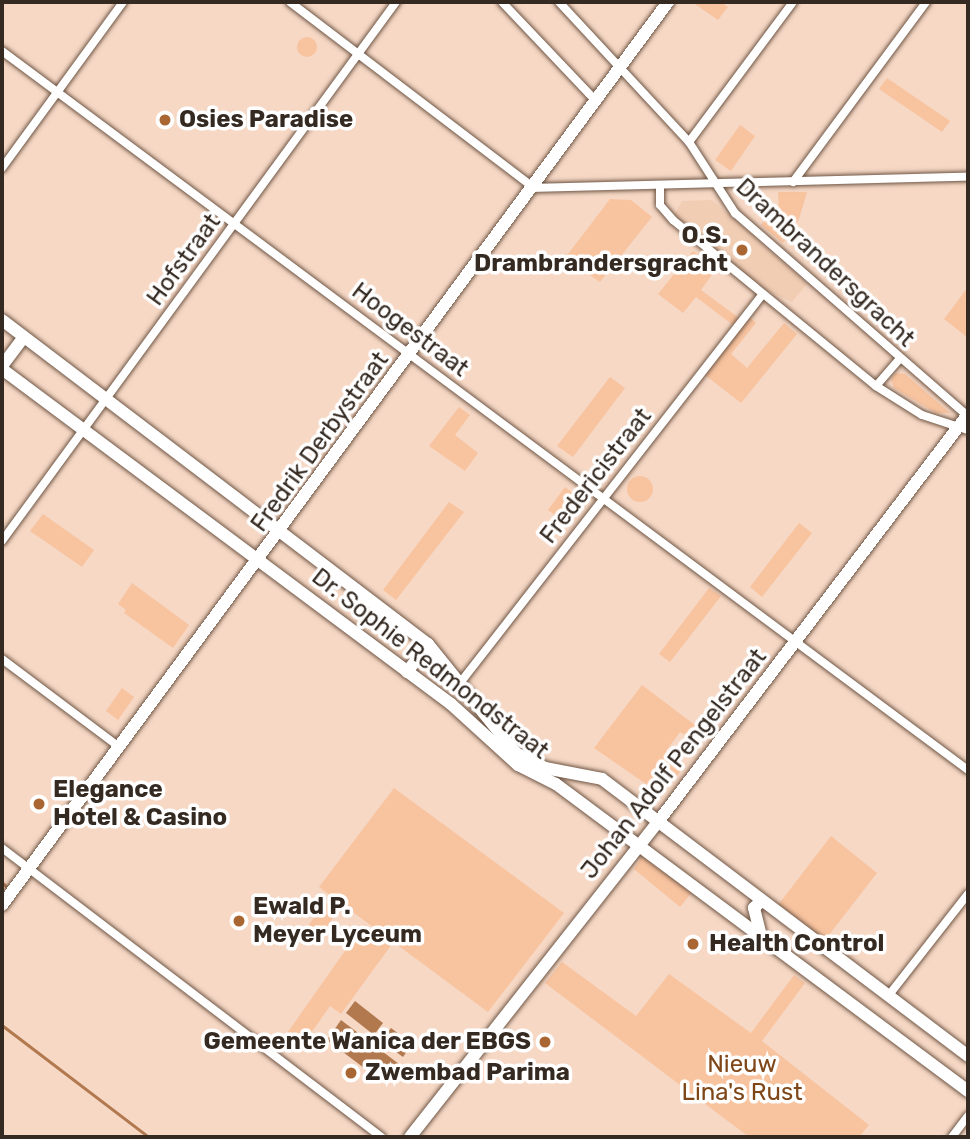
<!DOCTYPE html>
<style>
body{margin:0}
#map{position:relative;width:970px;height:1139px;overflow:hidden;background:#f6d8c5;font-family:Rubik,sans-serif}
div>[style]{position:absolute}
.built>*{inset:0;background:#f1cdb4}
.green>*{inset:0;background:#f8c39f}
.round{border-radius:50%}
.water>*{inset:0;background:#b2794f}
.stream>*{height:2.5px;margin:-1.25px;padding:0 1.25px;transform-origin:1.25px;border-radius:1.25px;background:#b2794f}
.roads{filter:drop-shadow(0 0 2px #6f5645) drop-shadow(0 0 2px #6f5645)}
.street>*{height:8px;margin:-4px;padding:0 4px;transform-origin:4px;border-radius:4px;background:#fff}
.secondary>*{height:12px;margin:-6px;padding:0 6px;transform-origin:6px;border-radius:6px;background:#fff}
.dots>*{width:19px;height:19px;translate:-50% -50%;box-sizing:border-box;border:4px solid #fff;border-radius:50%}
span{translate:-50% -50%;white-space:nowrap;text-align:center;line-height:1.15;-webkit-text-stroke:7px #fff;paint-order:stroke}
.poi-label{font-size:24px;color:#352a22;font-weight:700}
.left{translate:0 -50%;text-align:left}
.right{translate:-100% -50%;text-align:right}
.street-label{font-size:24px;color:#352a22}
.park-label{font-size:24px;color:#7f4618}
.frame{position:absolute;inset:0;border:4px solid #352a22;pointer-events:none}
</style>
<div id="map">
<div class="built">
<i style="clip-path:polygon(712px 200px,807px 284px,792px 302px,761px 288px,674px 216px,682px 201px)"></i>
</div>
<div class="green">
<i style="clip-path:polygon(692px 2px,721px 2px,728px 7px,718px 20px)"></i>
<i class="round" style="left:297px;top:37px;width:20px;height:20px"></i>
<i style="clip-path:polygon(887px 78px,950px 121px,942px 132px,879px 89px)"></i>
<i style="clip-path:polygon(740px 125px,755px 136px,731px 171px,715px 160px)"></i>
<i style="clip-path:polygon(778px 192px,807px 192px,799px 219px,783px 243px,761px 225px,763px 222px,773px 224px,779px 211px)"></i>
<i style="clip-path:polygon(610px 199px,631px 200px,652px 217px,600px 282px,565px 258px)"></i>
<i style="clip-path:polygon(693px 251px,716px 269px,701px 290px,739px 318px,733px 325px,696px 297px,683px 313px,658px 294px)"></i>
<i style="clip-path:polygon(968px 287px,968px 338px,944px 319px)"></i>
<i style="clip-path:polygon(749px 317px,756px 323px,731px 354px,747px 368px,784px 323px,797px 334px,741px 403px,705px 375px)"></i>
<i style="clip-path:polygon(896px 373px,905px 374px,950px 413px,936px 413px,894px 388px,891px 379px)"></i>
<i style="clip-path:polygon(610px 377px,625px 388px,573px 457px,557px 446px)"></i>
<i style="clip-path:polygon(459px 407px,470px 415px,455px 435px,478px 453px,465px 471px,429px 446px)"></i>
<i class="round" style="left:627px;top:476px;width:26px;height:26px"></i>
<i style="clip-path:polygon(565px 487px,585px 502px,567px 524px,548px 510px)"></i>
<i style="clip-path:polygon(449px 502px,464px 512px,396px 600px,383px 590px)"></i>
<i style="clip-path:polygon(43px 514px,94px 550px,82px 567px,30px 531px)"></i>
<i style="clip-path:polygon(799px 523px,812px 533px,762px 597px,750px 587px)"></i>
<i style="clip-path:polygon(132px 583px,189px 625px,173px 648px,124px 613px,126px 610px,118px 604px)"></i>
<i style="clip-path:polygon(709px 588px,721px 596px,670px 662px,659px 654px)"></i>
<i style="clip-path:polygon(642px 685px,708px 735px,700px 745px,680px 732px,666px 751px,686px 764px,662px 795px,594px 748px)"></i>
<i style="clip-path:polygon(122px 688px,134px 697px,118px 720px,106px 711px)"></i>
<i style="clip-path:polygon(394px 788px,564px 913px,488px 1012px,319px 887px)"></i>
<i style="clip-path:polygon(831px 836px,877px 873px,825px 940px,778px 905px)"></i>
<i style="clip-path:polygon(644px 854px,693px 891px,680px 907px,634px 869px)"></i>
<i style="clip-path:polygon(325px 902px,338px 911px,318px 939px,305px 930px)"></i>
<i style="clip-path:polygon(364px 924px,392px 944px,341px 1014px,330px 1006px,301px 1047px,285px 1036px)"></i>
<i style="clip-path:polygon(562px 962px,636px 1016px,669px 974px,751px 1033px,794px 975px,805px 983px,762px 1041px,869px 1125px,859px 1137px,749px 1137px,545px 983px)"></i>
</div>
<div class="water">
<i style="clip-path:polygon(355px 1001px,383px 1023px,374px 1035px,346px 1013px)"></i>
<i style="clip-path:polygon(341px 1020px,399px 1064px,384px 1083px,327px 1040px)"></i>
<i style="clip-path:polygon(391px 1028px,412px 1044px,403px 1057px,381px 1041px)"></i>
</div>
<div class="stream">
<i style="left:2px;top:882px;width:6px;rotate:45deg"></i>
<i style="left:2px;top:1025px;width:185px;rotate:37.3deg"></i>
</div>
<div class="roads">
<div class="street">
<i style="left:290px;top:2px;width:307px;rotate:37.3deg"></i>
<i style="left:534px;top:188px;width:434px;rotate:-1.5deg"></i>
<i style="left:502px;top:2px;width:137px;rotate:46.5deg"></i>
<i style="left:559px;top:2px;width:191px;rotate:47.1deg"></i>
<i style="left:689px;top:142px;width:85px;rotate:57.1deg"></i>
<i style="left:735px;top:213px;width:309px;rotate:41.1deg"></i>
<i style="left:2px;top:51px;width:1204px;rotate:36.66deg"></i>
<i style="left:689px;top:142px;width:174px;rotate:-53.4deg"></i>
<i style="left:2px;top:168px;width:205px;rotate:-53.9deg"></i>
<i style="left:793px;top:182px;width:224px;rotate:-53.5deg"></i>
<i style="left:660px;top:187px;width:18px;rotate:90deg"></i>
<i style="left:660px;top:205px;width:20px;rotate:49deg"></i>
<i style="left:673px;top:220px;width:262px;rotate:39.3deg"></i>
<i style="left:876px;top:386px;width:54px;rotate:32.2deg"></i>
<i style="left:922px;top:415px;width:48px;rotate:18.1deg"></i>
<i style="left:876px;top:386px;width:37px;rotate:-49deg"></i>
<i style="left:2px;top:541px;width:668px;rotate:-53.83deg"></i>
<i style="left:2px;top:659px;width:146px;rotate:36.9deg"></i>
<i style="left:460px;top:683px;width:493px;rotate:-52.1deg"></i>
<i style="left:2px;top:848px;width:477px;rotate:37.3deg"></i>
<i style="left:889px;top:995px;width:128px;rotate:-52deg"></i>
<i style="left:952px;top:1137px;width:26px;rotate:-53deg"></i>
</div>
<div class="secondary">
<i style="left:2px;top:320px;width:535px;rotate:37.26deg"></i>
<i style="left:428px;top:644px;width:140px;rotate:51.1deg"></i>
<i style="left:516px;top:753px;width:33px;rotate:27deg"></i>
<i style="left:545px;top:768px;width:58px;rotate:10.9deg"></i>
<i style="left:602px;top:779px;width:459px;rotate:37.1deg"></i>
<i style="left:2px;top:366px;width:36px;rotate:-53deg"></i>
<i style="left:2px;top:369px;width:560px;rotate:36.73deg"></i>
<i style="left:451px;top:704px;width:91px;rotate:42.3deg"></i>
<i style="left:518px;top:765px;width:42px;rotate:26.6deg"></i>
<i style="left:556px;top:784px;width:514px;rotate:36.69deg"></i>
<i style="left:407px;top:672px;width:35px;rotate:-53deg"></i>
<i style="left:2px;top:905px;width:1122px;rotate:-53.59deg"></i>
<i style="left:760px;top:932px;width:25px;rotate:-104deg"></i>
<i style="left:754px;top:908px;width:11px;rotate:-45deg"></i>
<i style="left:410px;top:1137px;width:401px;rotate:-51.8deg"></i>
<i style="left:658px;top:822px;width:512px;rotate:-52.77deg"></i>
</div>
</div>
<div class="dots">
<i style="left:165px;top:120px;background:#a96633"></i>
<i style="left:742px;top:250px;background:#a96633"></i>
<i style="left:39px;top:804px;background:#a96633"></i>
<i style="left:239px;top:921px;background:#a96633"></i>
<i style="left:693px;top:944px;background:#a96633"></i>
<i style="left:545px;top:1042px;background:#a96633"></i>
<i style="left:351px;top:1073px;background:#a96633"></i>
</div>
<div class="poi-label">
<span class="left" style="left:179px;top:120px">Osies Paradise</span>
<span class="right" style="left:728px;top:250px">O.S.<br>Drambrandersgracht</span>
<span class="left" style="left:53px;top:804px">Elegance<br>Hotel &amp; Casino</span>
<span class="left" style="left:253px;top:921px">Ewald P.<br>Meyer Lyceum</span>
<span class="left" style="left:709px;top:944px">Health Control</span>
<span class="right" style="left:531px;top:1042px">Gemeente Wanica der EBGS</span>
<span class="left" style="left:365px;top:1073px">Zwembad Parima</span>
</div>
<div class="street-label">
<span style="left:184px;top:260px;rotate:-54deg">Hofstraat</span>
<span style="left:825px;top:263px;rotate:43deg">Drambrandersgracht</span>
<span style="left:410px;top:330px;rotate:37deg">Hoogestraat</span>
<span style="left:320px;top:442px;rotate:-54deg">Fredrik Derbystraat</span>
<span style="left:596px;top:476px;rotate:-52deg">Fredericistraat</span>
<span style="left:430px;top:664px;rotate:38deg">Dr. Sophie Redmondstraat</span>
<span style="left:674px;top:764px;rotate:-52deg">Johan Adolf Pengelstraat</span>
</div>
<div class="park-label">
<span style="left:742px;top:1079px">Nieuw<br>Lina's Rust</span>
</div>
<div class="frame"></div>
</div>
